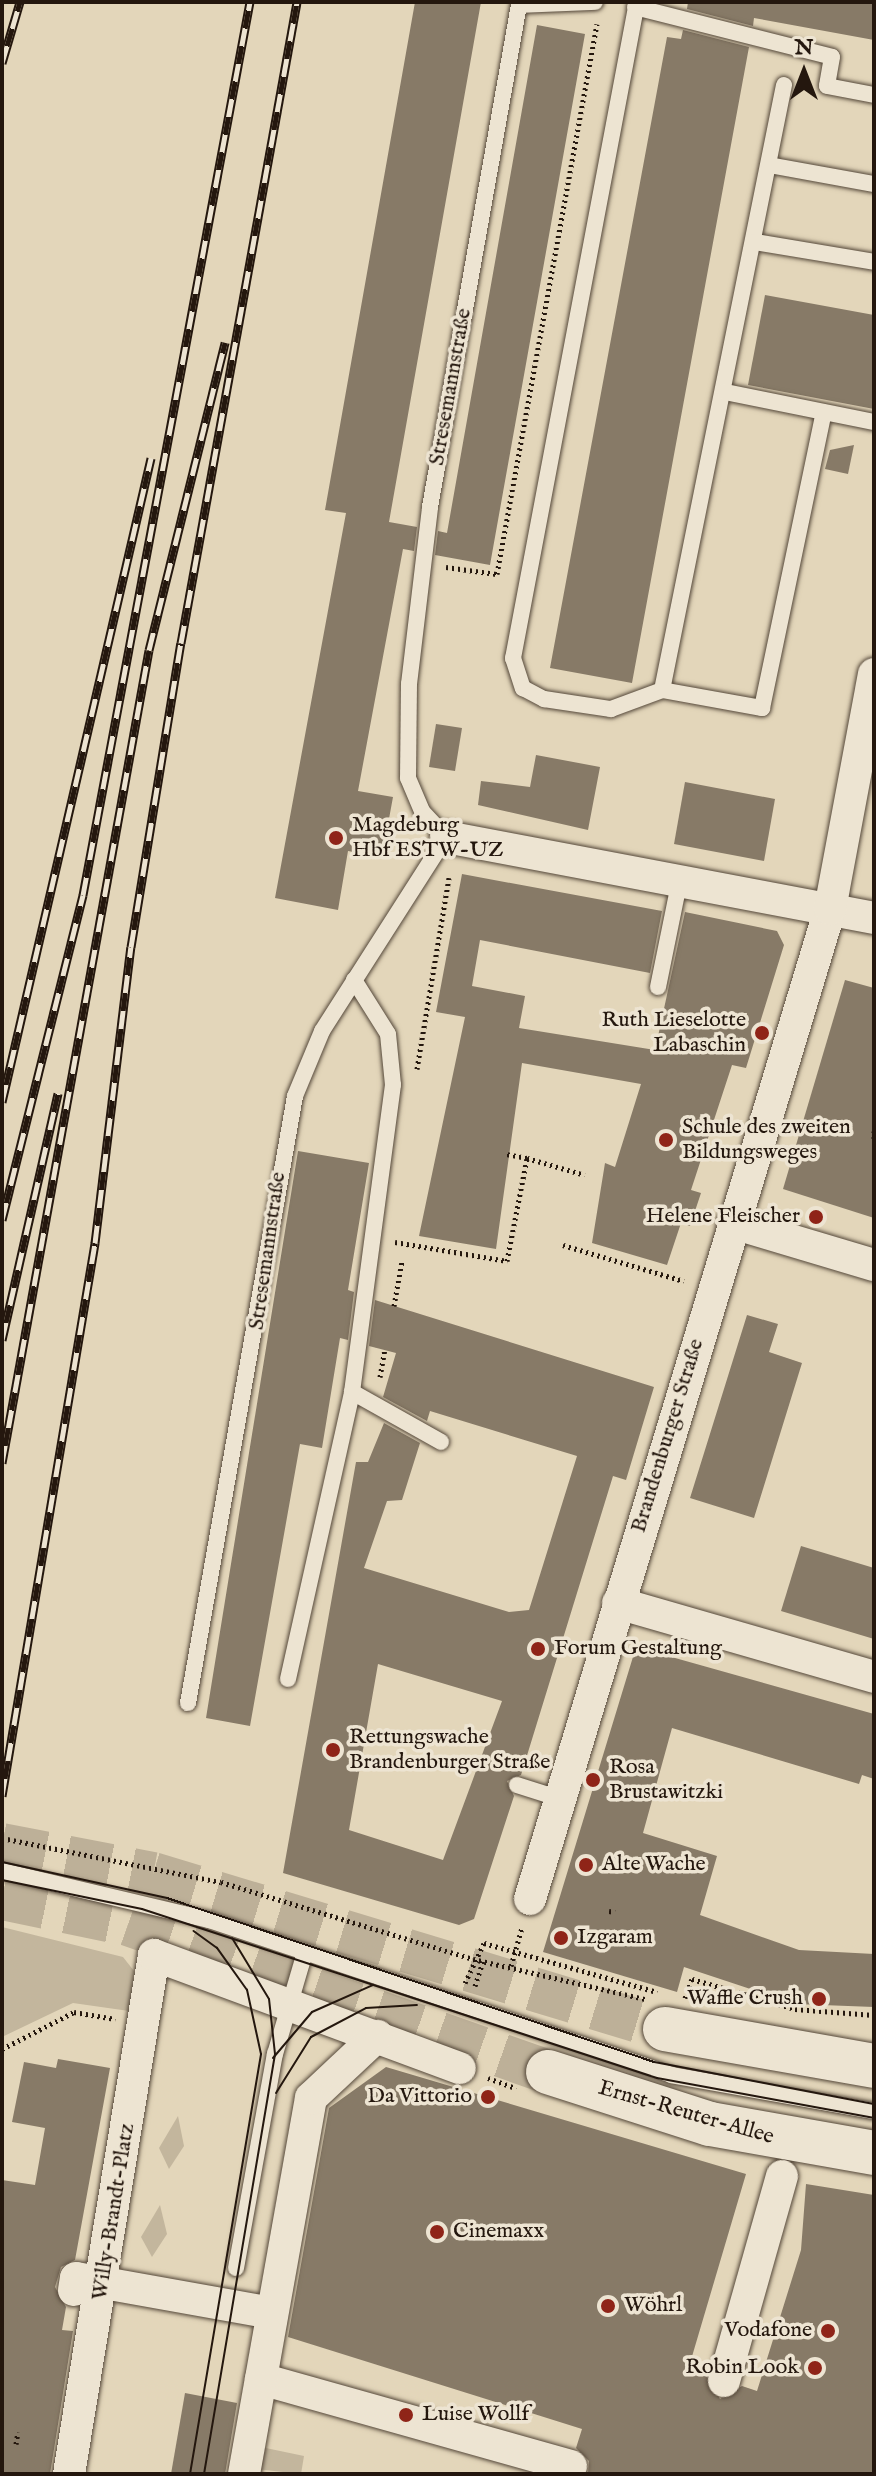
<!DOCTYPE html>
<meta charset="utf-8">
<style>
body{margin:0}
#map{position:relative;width:876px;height:2476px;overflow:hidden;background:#e3d6ba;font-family:"IM FELL English",serif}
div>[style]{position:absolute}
.green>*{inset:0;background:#c3b69d}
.building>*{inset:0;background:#877a67}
.secondary-tunnel>*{height:44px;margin-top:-22px;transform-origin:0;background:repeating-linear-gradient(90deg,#bdb098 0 44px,transparent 0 66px)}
.path>*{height:5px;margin-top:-2.5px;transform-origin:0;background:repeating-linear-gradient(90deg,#24170e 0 2px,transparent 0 6px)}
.roads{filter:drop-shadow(0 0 2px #544739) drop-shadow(0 0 2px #544739)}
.lane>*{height:16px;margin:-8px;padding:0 8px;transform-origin:8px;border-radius:8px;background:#ede4d2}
.street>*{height:32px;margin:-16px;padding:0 16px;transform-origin:16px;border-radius:16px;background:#ede4d2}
.secondary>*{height:44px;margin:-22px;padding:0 22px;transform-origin:22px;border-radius:22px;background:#ede4d2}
.tram>*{height:2px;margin:-1px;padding:0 1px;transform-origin:1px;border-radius:1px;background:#24170e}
.rail>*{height:9px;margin-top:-4.5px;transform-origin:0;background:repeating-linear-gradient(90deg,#ede4d2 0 18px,#24170e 0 36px);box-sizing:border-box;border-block:2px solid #24170e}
.dots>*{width:22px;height:22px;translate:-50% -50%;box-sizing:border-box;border:4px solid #ede4d2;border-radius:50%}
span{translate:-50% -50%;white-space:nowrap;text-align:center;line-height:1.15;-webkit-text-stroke:7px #ede4d2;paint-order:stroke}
.street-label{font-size:22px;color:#24170e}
.poi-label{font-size:22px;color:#24170e}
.left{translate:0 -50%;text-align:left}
.right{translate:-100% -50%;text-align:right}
.frame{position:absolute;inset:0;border:4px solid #24170e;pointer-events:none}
.north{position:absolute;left:764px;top:32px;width:80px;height:80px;-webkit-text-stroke:6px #ede4d2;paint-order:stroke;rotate:0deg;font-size:22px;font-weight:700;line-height:32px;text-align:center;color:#24170e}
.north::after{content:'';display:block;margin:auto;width:28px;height:36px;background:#24170e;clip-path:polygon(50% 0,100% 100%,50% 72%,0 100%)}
</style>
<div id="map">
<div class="green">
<i style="clip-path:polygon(2px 1927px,123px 1957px,134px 1971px,129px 2011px,73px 2003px,2px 2037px)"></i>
<i style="clip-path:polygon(178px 2116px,184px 2146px,169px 2169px,159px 2148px)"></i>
<i style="clip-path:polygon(160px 2205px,167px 2234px,152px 2257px,141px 2237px)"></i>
<i style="clip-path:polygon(261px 2447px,304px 2456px,301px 2474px,256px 2469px)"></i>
</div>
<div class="building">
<i style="clip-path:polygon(415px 2px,481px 2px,389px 522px,417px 527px,414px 551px,403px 549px,358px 791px,393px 797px,382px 857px,348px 851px,338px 910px,275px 898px,346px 513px,325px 510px)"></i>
<i style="clip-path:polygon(688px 2px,874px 2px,874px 40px,754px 18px,753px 26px,687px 9px)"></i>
<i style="clip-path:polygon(537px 25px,585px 34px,490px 565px,435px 555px,438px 531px,447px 533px)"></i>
<i style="clip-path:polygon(683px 30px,749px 47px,632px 683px,550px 668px,667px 37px,681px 39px)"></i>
<i style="clip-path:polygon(765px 295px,874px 315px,874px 409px,748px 385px)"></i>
<i style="clip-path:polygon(854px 445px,848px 474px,825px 469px,830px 450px)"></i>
<i style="clip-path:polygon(436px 724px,462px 728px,455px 771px,429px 767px)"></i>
<i style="clip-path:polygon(536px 755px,600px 767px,588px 830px,478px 805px,481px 781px,530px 787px)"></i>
<i style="clip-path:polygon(685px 782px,775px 799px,764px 861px,674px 844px)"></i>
<i style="clip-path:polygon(462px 874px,662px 911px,650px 973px,480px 940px,472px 986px,525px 996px,519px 1028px,655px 1050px,685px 912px,777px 931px,784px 945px,746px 1068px,732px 1065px,691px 1190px,701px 1193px,690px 1226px,681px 1223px,667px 1265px,592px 1243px,605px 1163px,615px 1167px,641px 1084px,522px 1063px,496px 1249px,419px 1236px,465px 1017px,436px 1012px)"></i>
<i style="clip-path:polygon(845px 980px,874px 988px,874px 1218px,783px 1189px)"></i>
<i style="clip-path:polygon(298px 1151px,369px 1163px,348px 1290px,354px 1292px,348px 1340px,340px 1338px,322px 1448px,300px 1444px,250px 1726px,206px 1718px)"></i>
<i style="clip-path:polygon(evenodd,375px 1300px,654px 1387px,626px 1480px,613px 1476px,521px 1775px,507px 1781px,514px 1796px,474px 1919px,459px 1925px,283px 1873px,356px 1462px,368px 1462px,384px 1423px,420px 1443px,402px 1500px,387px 1501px,364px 1568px,509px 1612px,529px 1610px,577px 1456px,430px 1411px,427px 1421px,383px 1397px,396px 1353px,369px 1346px,375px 1300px,378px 1664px,502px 1701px,443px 1860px,349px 1830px,378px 1664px)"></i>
<i style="clip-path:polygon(747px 1315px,778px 1324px,769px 1352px,802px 1363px,754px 1518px,690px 1498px)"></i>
<i style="clip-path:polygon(801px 1546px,874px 1568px,874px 1639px,781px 1611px)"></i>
<i style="clip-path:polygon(636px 1647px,874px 1714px,874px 1779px,862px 1775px,859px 1784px,672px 1728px,643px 1833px,717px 1856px,700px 1915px,799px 1950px,874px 1954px,874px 2007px,796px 2004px,684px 1967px,677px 1992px,543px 1952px)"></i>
<i style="clip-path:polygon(58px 2059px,110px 2068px,75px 2260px,61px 2267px,55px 2287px,66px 2307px,62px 2330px,73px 2331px,50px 2474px,2px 2474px,2px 2180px,35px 2185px,45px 2128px,12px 2122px,24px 2062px,56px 2068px)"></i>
<i style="clip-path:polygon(386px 2067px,746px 2174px,688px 2370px,706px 2376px,720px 2399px,742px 2386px,757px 2391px,801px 2250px,806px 2184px,874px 2195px,874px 2474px,588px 2474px,589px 2461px,576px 2448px,582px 2429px,288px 2337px,329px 2108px)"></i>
<i style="clip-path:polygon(185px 2393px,237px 2403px,225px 2474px,171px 2474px)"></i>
</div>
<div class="secondary-tunnel">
<i style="left:2px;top:1845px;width:154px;rotate:10.9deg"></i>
<i style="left:153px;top:1874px;width:535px;rotate:16.84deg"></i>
<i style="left:2px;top:1898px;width:129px;rotate:11.7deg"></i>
<i style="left:128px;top:1924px;width:445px;rotate:19.4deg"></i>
</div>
<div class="path">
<i style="left:446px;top:567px;width:51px;rotate:7.8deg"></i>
<i style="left:497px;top:574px;width:559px;rotate:-79.7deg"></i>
<i style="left:417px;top:1069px;width:194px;rotate:-80.5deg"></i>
<i style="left:874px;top:1131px;width:11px;rotate:90deg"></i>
<i style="left:527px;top:1158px;width:60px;rotate:16.3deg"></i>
<i style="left:395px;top:1242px;width:114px;rotate:9.6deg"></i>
<i style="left:507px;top:1261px;width:105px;rotate:-79deg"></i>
<i style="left:527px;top:1158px;width:21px;rotate:-169deg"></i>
<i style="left:563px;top:1245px;width:126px;rotate:16.6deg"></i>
<i style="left:394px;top:1306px;width:46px;rotate:-79.9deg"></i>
<i style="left:380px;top:1377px;width:27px;rotate:-80deg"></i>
<i style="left:2px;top:1838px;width:223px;rotate:11.4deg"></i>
<i style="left:221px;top:1882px;width:264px;rotate:17deg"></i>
<i style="left:473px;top:1959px;width:177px;rotate:13.1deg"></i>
<i style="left:609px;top:1911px;width:6px;rotate:9deg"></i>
<i style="left:511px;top:1966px;width:40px;rotate:-74deg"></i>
<i style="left:465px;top:1983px;width:44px;rotate:-64.6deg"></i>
<i style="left:484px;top:1943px;width:180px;rotate:15.8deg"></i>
<i style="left:475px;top:1986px;width:26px;rotate:-72deg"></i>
<i style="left:685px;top:1998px;width:20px;rotate:-70deg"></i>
<i style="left:692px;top:1979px;width:107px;rotate:16.2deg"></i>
<i style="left:795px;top:2009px;width:79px;rotate:4.3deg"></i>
<i style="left:2px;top:2049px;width:81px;rotate:-27.2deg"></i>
<i style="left:74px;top:2012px;width:42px;rotate:9.7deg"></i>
<i style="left:488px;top:2078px;width:30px;rotate:20deg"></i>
<i style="left:16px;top:2444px;width:12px;rotate:-81deg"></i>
</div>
<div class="roads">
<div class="lane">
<i style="left:637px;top:2px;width:668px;rotate:100.7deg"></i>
<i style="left:513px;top:658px;width:32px;rotate:72deg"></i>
<i style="left:523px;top:688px;width:24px;rotate:28deg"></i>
<i style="left:544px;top:699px;width:68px;rotate:8.5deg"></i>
<i style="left:611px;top:709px;width:54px;rotate:-20.4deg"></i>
<i style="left:635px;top:7px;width:203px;rotate:14.2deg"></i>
<i style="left:832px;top:57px;width:29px;rotate:100deg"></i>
<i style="left:827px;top:86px;width:48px;rotate:10.8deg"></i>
<i style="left:784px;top:85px;width:617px;rotate:101.4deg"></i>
<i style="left:662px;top:690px;width:102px;rotate:10.2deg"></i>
<i style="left:762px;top:708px;width:302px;rotate:-78.2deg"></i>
<i style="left:769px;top:165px;width:107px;rotate:10.3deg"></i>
<i style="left:755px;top:242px;width:121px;rotate:9.5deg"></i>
<i style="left:725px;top:392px;width:152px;rotate:11.4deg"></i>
<i style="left:658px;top:987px;width:105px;rotate:-78.5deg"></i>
<i style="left:352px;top:1392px;width:102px;rotate:29.3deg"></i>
<i style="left:288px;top:1679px;width:294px;rotate:-77.4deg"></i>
<i style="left:352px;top:1392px;width:310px;rotate:-82.4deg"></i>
<i style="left:393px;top:1085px;width:51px;rotate:-95.6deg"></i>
<i style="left:388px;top:1034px;width:64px;rotate:-122.2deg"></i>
<i style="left:188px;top:1703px;width:616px;rotate:-80deg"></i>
<i style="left:295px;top:1096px;width:70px;rotate:-67.4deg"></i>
<i style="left:322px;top:1031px;width:230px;rotate:-57.4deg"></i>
<i style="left:446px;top:837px;width:35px;rotate:-133deg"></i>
<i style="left:422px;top:811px;width:36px;rotate:-113deg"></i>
<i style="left:408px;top:778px;width:94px;rotate:-89.4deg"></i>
<i style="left:409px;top:684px;width:178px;rotate:-83.2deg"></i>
<i style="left:430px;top:507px;width:510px;rotate:-79.95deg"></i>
<i style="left:519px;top:5px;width:76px;rotate:-2.3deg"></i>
<i style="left:517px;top:1785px;width:46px;rotate:17.7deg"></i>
<i style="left:2px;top:1871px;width:213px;rotate:13.3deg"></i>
<i style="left:209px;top:1920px;width:487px;rotate:18.5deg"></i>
<i style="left:671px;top:2075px;width:206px;rotate:10.1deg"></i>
<i style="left:236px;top:2268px;width:218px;rotate:-79.7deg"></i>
<i style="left:275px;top:2054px;width:106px;rotate:-73.6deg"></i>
</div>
<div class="street">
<i style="left:446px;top:837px;width:436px;rotate:10.7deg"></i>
<i style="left:733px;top:1223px;width:147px;rotate:16.6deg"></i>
<i style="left:618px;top:1603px;width:266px;rotate:16.1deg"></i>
<i style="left:530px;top:1899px;width:1034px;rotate:-73.14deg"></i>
<i style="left:830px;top:909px;width:239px;rotate:-79.4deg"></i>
<i style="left:74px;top:2290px;width:12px;rotate:-81deg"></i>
<i style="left:76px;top:2278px;width:199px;rotate:10.1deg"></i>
<i style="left:261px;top:2379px;width:322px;rotate:15.7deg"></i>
<i style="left:724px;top:2381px;width:213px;rotate:-74.2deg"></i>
<i style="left:69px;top:2474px;width:526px;rotate:-80.7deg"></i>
<i style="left:154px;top:1955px;width:326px;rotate:20.3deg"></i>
<i style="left:244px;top:2474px;width:382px;rotate:-79.9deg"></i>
<i style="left:311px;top:2098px;width:91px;rotate:-43.2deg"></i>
</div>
<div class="secondary">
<i style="left:665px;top:2029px;width:212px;rotate:10deg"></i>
<i style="left:548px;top:2072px;width:170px;rotate:17.8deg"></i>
<i style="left:710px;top:2124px;width:167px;rotate:10deg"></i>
</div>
</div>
<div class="tram">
<i style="left:2px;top:1862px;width:169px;rotate:12.3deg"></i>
<i style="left:167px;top:1898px;width:514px;rotate:18.61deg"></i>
<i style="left:654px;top:2062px;width:224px;rotate:10.8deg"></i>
<i style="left:2px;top:1880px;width:143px;rotate:11.7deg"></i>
<i style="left:142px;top:1909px;width:542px;rotate:18.17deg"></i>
<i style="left:657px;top:2078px;width:221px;rotate:10.4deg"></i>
<i style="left:273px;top:2058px;width:60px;rotate:-49.7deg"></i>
<i style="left:312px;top:2012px;width:67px;rotate:-23.9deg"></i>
<i style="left:276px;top:2093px;width:66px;rotate:-58deg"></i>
<i style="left:311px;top:2037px;width:62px;rotate:-27.8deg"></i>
<i style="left:366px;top:2008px;width:51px;rotate:-3.4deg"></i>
<i style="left:190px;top:2474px;width:426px;rotate:-80.4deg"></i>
<i style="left:261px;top:2054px;width:66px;rotate:-102.3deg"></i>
<i style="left:247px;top:1990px;width:52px;rotate:-125.5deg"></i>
<i style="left:217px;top:1948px;width:29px;rotate:-144deg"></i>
<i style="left:204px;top:2474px;width:426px;rotate:-80.4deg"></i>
<i style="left:275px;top:2054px;width:55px;rotate:-96.2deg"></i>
<i style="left:269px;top:1999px;width:71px;rotate:-121.2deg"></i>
</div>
<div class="rail">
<i style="left:2px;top:63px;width:64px;rotate:-73.6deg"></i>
<i style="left:2px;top:1102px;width:661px;rotate:-76.97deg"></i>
<i style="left:2px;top:1220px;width:335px;rotate:-76deg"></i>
<i style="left:83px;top:895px;width:908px;rotate:-79.41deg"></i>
<i style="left:2px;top:1340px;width:253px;rotate:-77.2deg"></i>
<i style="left:2px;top:1463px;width:826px;rotate:-79.75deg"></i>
<i style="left:149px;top:650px;width:317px;rotate:-76.1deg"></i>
<i style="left:2px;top:1796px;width:561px;rotate:-80.45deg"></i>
<i style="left:95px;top:1243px;width:298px;rotate:-83.1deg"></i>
<i style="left:131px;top:947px;width:308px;rotate:-80.7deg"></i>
<i style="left:181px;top:643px;width:651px;rotate:-79.74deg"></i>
</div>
<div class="dots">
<i style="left:336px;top:838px;background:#8f2418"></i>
<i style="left:762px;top:1033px;background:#8f2418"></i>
<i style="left:666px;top:1140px;background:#8f2418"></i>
<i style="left:816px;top:1217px;background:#8f2418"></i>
<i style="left:538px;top:1649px;background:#8f2418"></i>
<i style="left:333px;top:1750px;background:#8f2418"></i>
<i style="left:593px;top:1780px;background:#8f2418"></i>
<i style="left:586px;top:1865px;background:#8f2418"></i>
<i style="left:561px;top:1938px;background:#8f2418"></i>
<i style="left:819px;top:1999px;background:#8f2418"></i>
<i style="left:488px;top:2097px;background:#8f2418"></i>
<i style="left:437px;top:2232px;background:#8f2418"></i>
<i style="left:608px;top:2306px;background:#8f2418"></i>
<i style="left:828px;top:2331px;background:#8f2418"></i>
<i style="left:815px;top:2368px;background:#8f2418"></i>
<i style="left:406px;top:2415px;background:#8f2418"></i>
</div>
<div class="street-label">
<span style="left:451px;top:387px;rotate:-80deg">Stresemannstraße</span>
<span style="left:268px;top:1251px;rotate:-82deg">Stresemannstraße</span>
<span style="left:668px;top:1436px;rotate:-73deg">Brandenburger Straße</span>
<span style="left:686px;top:2113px;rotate:16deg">Ernst-Reuter-Allee</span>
<span style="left:114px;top:2212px;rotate:-81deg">Willy-Brandt-Platz</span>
</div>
<div class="poi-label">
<span class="left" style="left:352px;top:838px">Magdeburg<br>Hbf ESTW-UZ</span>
<span class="right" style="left:746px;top:1033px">Ruth Lieselotte<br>Labaschin</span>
<span class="left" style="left:682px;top:1140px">Schule des zweiten<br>Bildungsweges</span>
<span class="right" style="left:800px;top:1217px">Helene Fleischer</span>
<span class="left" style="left:554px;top:1649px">Forum Gestaltung</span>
<span class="left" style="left:349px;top:1750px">Rettungswache<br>Brandenburger Straße</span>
<span class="left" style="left:609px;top:1780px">Rosa<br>Brustawitzki</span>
<span class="left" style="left:602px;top:1865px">Alte Wache</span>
<span class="left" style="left:577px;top:1938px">Izgaram</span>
<span class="right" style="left:803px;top:1999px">Waffle Crush</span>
<span class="right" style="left:472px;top:2097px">Da Vittorio</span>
<span class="left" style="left:453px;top:2232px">Cinemaxx</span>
<span class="left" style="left:624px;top:2306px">Wöhrl</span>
<span class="right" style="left:812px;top:2331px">Vodafone</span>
<span class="right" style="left:799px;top:2368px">Robin Look</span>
<span class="left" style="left:422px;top:2415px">Luise Wollf</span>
</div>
<div class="frame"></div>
<div class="north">N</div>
</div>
